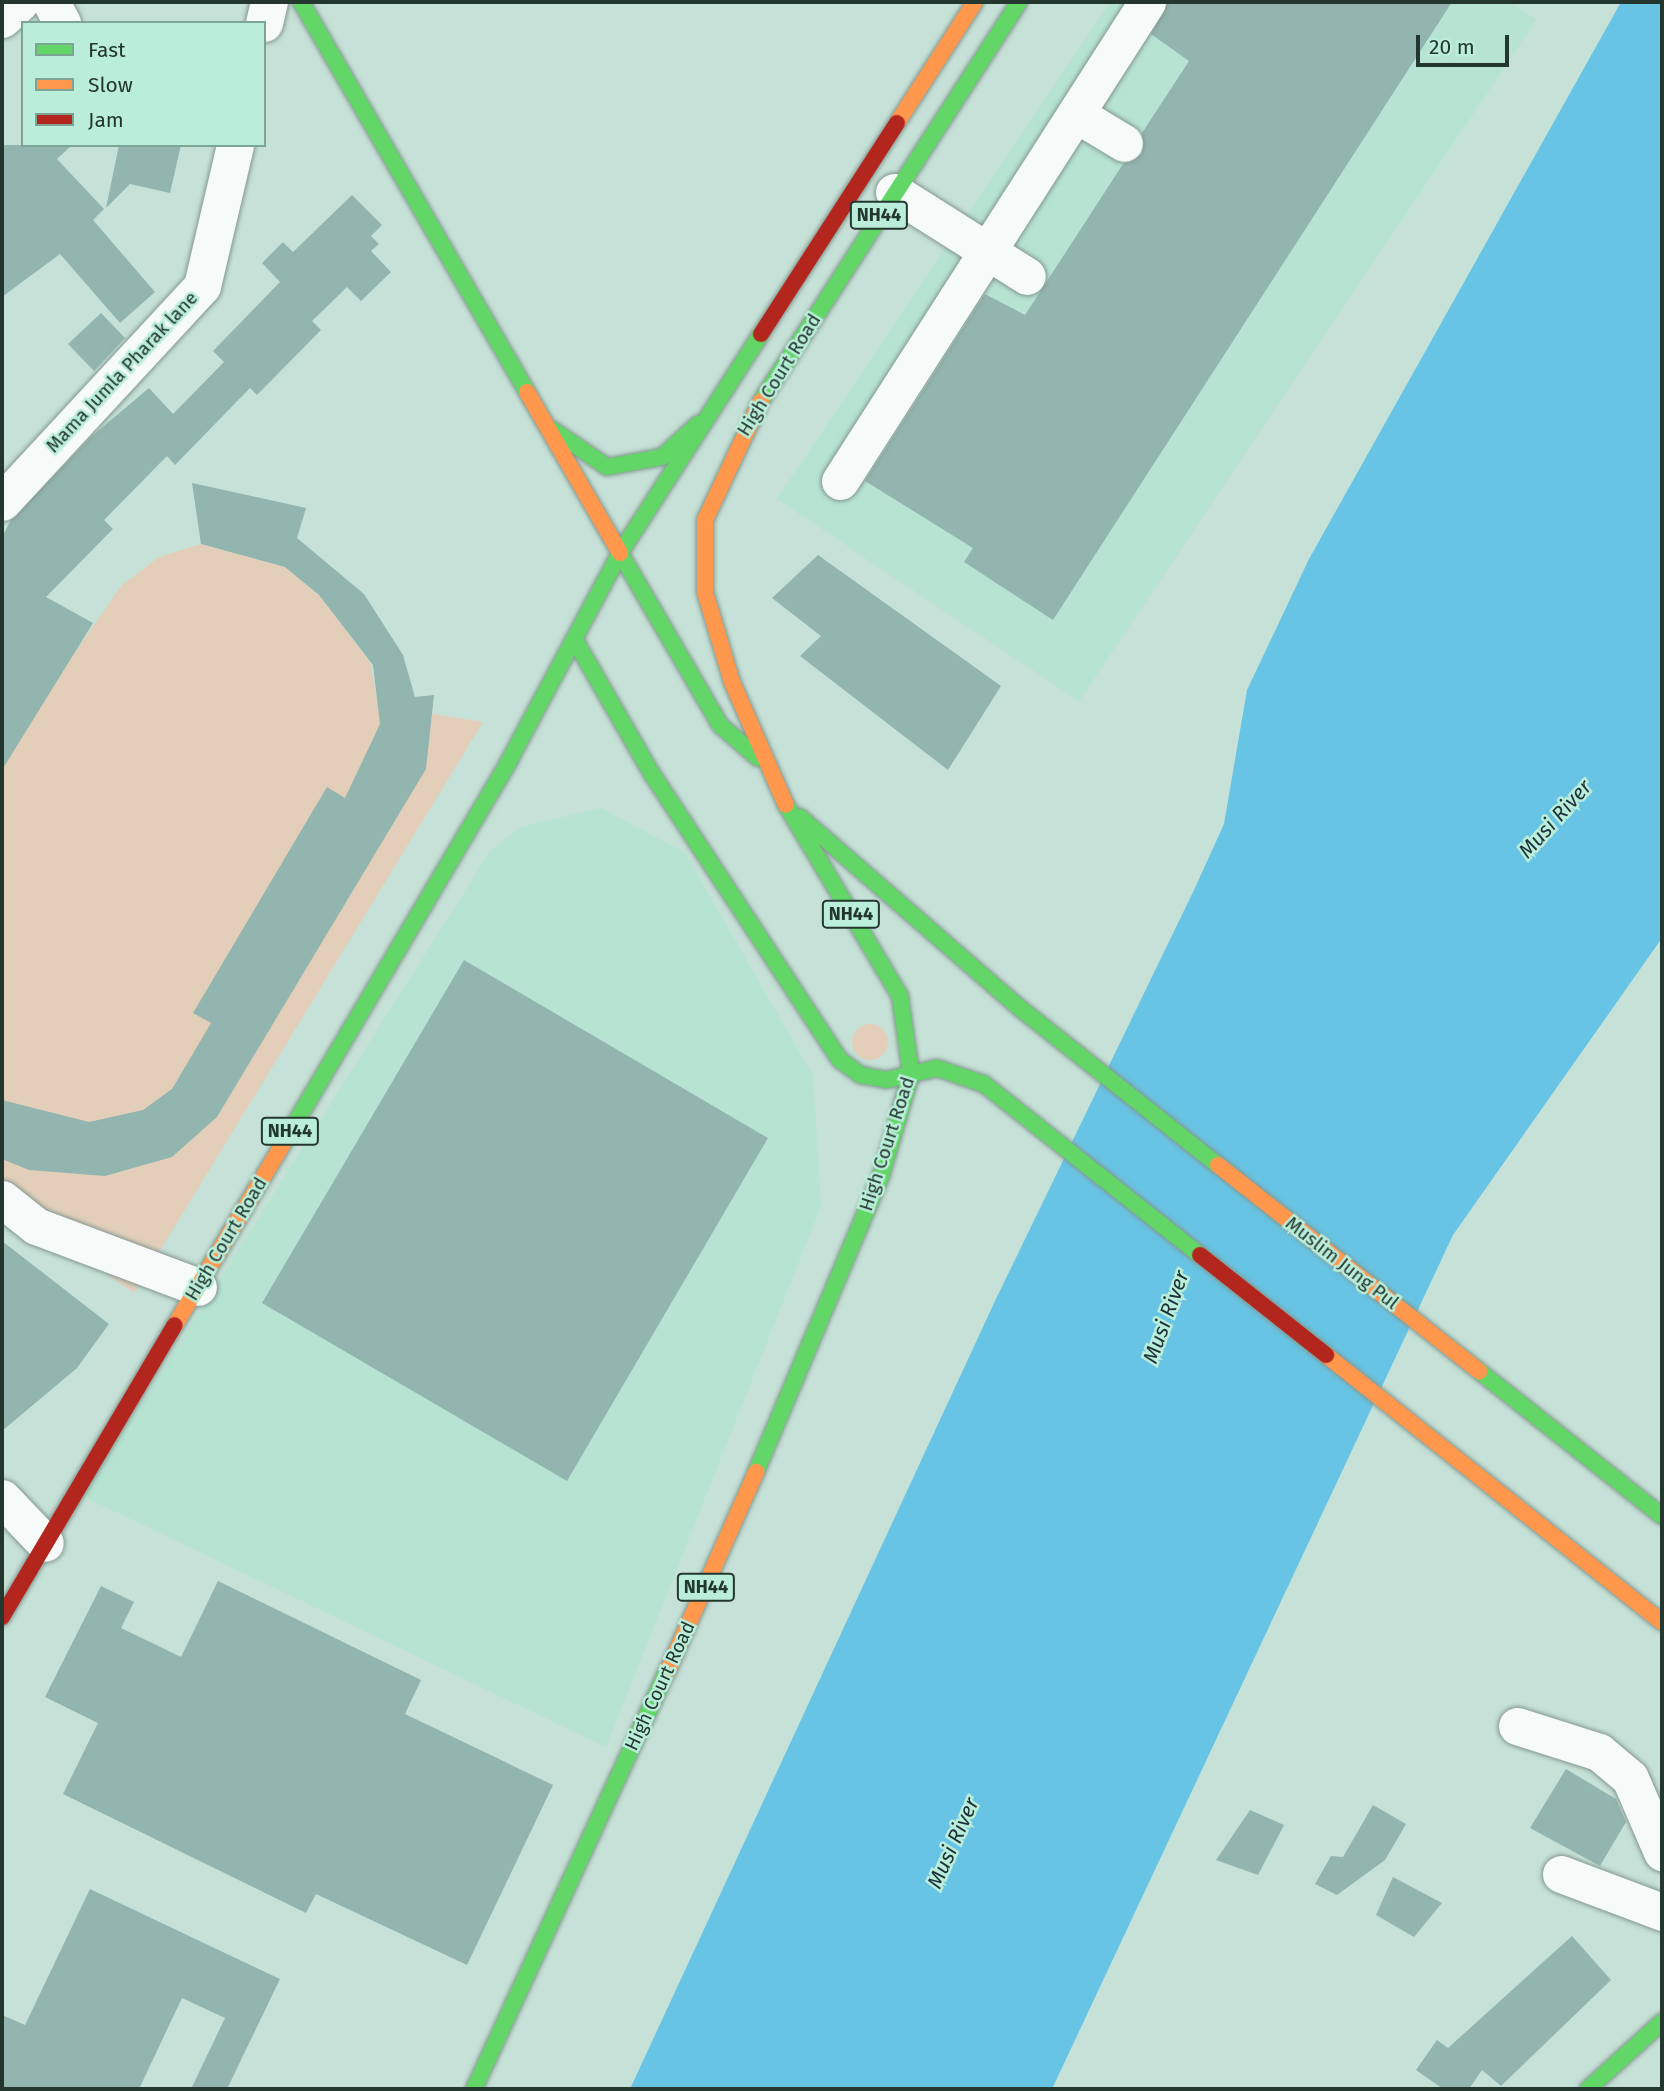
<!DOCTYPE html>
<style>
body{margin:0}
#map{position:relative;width:1664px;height:2091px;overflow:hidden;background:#c6e1d7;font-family:"Fira Sans",sans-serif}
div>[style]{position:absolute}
.built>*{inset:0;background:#b6e3d2}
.green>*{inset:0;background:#e3cfb9}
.round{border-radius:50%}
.water>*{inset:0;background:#68c4e4}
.building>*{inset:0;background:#93b5af}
.roads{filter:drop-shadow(0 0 2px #839890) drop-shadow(0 0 2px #839890)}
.street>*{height:37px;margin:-18.5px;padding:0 18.5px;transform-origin:18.5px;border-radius:18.5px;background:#f6faf9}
.fast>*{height:16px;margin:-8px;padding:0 8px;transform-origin:8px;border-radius:8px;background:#63d668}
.slow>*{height:16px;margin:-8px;padding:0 8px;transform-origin:8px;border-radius:8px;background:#ff974d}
.jam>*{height:16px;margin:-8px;padding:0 8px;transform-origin:8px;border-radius:8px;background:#b3261e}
span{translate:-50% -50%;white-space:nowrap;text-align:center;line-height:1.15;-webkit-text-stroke:5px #baedda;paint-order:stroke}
.shield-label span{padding:2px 5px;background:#baedda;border:2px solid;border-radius:5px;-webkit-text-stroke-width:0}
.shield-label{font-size:18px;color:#23372f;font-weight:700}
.street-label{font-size:19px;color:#23372f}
.water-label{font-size:21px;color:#1c303a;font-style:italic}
.frame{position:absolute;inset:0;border:4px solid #23372f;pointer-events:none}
.legend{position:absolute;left:21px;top:21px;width:245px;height:126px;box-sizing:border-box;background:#baedda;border:2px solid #7ea496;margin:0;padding:9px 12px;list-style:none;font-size:21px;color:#23372f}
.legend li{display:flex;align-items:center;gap:14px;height:35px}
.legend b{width:35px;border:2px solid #7ea496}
.scale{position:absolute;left:1416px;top:35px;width:93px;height:32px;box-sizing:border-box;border:4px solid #23372f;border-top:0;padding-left:9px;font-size:21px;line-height:24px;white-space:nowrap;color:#23372f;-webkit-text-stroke:5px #baedda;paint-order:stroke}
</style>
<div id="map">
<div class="built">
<i style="clip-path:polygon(1110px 2px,1511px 2px,1536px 20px,1079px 701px,777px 499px)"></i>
<i style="clip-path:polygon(601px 808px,685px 853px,813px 1076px,821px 1206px,606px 1747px,83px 1496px,491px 850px,521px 827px)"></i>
</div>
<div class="green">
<i style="clip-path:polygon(201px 544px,285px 567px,319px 595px,370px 662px,378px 705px,483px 722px,134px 1293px,2px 1200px,2px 655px,8px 644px,73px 655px,122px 585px,159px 557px)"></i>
<i class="round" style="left:852px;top:1024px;width:36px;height:36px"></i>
</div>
<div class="water">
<i style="clip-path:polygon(1621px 2px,1662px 2px,1662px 938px,1453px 1235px,1052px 2089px,630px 2089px,995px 1301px,1194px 890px,1224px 824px,1247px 690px,1309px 559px)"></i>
</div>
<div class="building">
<i style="clip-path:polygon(1168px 2px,1452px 2px,1053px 620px,964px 562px,973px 548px,865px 481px,985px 294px,1025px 315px,1123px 164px,1142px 154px,1142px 133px,1189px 61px,1151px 34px)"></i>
<i style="clip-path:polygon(2px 145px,72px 145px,57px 159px,104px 209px,93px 220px,155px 292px,120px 323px,60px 254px,2px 297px)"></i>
<i style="clip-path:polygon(119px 145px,181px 145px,170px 193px,130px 184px,106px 208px)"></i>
<i style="clip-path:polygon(352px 195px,382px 225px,371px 236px,379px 244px,371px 251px,391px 272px,361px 301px,347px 287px,312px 321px,321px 330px,257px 395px,250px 388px,175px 465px,167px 456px,104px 520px,113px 529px,46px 597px,93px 623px,2px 770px,2px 537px,11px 520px,92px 436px,149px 388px,173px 414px,224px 362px,213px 351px,280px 282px,262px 263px,283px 242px,293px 252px)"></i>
<i style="clip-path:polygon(101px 313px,125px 338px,94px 371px,68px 344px)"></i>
<i style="clip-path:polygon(192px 483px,306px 508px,297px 538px,364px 594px,403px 655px,415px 697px,434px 695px,426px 769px,217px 1117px,172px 1157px,105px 1176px,29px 1170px,2px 1159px,2px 1100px,89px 1122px,143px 1110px,172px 1089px,211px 1023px,193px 1013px,327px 787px,345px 798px,380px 724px,373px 665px,319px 595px,285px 567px,201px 544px)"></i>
<i style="clip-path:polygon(818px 555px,1001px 686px,948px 770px,800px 656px,821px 636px,772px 598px)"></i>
<i style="clip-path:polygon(464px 960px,768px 1138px,567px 1481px,262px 1303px)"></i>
<i style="clip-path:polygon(2px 1241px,109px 1324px,77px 1368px,2px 1431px)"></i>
<i style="clip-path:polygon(218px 1581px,421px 1680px,405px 1714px,553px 1785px,467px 1965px,316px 1894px,306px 1913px,63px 1794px,98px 1723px,45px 1697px,101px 1586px,134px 1602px,121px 1628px,181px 1657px)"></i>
<i style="clip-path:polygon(1566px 1769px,1616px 1799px,1626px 1822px,1600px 1866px,1530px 1828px)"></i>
<i style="clip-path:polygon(1373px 1805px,1406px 1824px,1385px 1860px,1337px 1895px,1315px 1884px,1331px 1856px,1343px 1857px)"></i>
<i style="clip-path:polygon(1250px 1810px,1284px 1825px,1258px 1875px,1216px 1860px)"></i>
<i style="clip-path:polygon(1393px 1877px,1442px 1903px,1414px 1937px,1376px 1915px)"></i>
<i style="clip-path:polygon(90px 1889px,280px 1979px,227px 2089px,191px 2089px,225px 2018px,182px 1998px,139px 2089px,2px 2089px,2px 2015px,25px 2025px)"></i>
<i style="clip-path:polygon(1572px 1936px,1611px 1980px,1501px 2086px,1482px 2070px,1469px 2089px,1443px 2089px,1416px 2070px,1437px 2040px,1448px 2048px)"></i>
</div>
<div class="roads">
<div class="street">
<i style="left:51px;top:2px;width:24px;rotate:62deg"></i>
<i style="left:2px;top:19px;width:25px;rotate:-43deg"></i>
<i style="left:264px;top:23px;width:22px;rotate:-77deg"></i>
<i style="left:1076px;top:114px;width:56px;rotate:31.1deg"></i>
<i style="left:894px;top:192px;width:157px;rotate:32.3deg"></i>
<i style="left:840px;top:481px;width:569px;rotate:-57.34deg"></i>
<i style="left:2px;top:502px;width:294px;rotate:-47.2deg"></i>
<i style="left:202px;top:286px;width:145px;rotate:-76.8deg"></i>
<i style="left:2px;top:1199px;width:43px;rotate:38.5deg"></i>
<i style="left:36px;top:1226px;width:173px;rotate:20.6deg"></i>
<i style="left:2px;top:1498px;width:62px;rotate:46.3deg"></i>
<i style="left:1517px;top:1726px;width:86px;rotate:17.6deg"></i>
<i style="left:1599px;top:1752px;width:40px;rotate:40deg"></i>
<i style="left:1630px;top:1778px;width:81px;rotate:66.6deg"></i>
<i style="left:1561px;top:1874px;width:108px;rotate:20.6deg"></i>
</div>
<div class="fast">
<i style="left:301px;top:2px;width:451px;rotate:59.9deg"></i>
<i style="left:761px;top:401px;width:475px;rotate:-57.1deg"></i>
<i style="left:553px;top:430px;width:65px;rotate:34.4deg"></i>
<i style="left:607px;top:467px;width:56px;rotate:-10.3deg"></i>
<i style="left:662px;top:457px;width:49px;rotate:-42.5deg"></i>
<i style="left:620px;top:553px;width:199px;rotate:59.8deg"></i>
<i style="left:720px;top:725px;width:50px;rotate:41deg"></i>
<i style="left:576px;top:642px;width:152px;rotate:60.1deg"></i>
<i style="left:652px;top:774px;width:342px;rotate:56.7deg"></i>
<i style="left:840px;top:1060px;width:26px;rotate:36deg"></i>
<i style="left:861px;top:1075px;width:25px;rotate:11deg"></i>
<i style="left:886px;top:1080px;width:52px;rotate:-13.2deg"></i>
<i style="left:937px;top:1068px;width:50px;rotate:18.8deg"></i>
<i style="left:984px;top:1084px;width:275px;rotate:38.4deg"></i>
<i style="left:800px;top:817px;width:293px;rotate:41deg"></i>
<i style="left:1021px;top:1009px;width:251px;rotate:38.4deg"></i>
<i style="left:287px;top:1137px;width:437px;rotate:-59.4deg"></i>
<i style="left:509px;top:761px;width:236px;rotate:-61.9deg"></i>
<i style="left:620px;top:553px;width:260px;rotate:-57.2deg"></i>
<i style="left:1479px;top:1371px;width:233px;rotate:38.4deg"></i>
<i style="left:756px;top:1472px;width:321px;rotate:-67.1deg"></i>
<i style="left:881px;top:1176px;width:106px;rotate:-73.6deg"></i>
<i style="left:911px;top:1074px;width:79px;rotate:-98deg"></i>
<i style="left:900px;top:996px;width:222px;rotate:-120.8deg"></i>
<i style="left:474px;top:2089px;width:462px;rotate:-65.2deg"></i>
<i style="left:1588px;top:2089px;width:100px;rotate:-42.2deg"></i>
</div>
<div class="slow">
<i style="left:897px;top:123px;width:144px;rotate:-57.2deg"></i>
<i style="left:527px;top:392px;width:186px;rotate:60deg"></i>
<i style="left:761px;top:401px;width:132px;rotate:115.2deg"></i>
<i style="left:705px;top:520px;width:72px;rotate:90deg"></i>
<i style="left:705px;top:592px;width:94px;rotate:73.3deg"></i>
<i style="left:732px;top:682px;width:134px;rotate:66.3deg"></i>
<i style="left:1218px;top:1165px;width:333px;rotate:38.3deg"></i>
<i style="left:175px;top:1325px;width:219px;rotate:-59.2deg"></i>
<i style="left:1326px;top:1355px;width:429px;rotate:38.5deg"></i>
<i style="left:668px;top:1670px;width:217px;rotate:-66deg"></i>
</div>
<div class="jam">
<i style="left:761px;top:334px;width:251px;rotate:-57.2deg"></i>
<i style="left:1200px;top:1255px;width:161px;rotate:38.4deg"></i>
<i style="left:2px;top:1617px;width:339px;rotate:-59.4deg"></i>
</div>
</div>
<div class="shield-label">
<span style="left:879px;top:215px">NH44</span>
<span style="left:851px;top:914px">NH44</span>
<span style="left:290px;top:1131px">NH44</span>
<span style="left:706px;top:1587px">NH44</span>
</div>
<div class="street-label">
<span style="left:122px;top:372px;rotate:-47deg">Mama Jumla Pharak lane</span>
<span style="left:779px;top:375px;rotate:-58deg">High Court Road</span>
<span style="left:887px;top:1144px;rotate:-72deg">High Court Road</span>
<span style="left:226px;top:1239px;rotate:-59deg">High Court Road</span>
<span style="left:1342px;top:1263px;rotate:38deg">Muslim Jung Pul</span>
<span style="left:660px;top:1686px;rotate:-65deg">High Court Road</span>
</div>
<div class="water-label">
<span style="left:1555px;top:819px;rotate:-48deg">Musi River</span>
<span style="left:1166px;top:1317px;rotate:-70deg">Musi River</span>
<span style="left:953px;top:1843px;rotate:-66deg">Musi River</span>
</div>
<div class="frame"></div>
<ul class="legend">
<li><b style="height:9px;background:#63d668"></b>Fast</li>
<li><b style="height:9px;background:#ff974d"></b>Slow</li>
<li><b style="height:9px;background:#b3261e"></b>Jam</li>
</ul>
<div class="scale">20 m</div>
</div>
